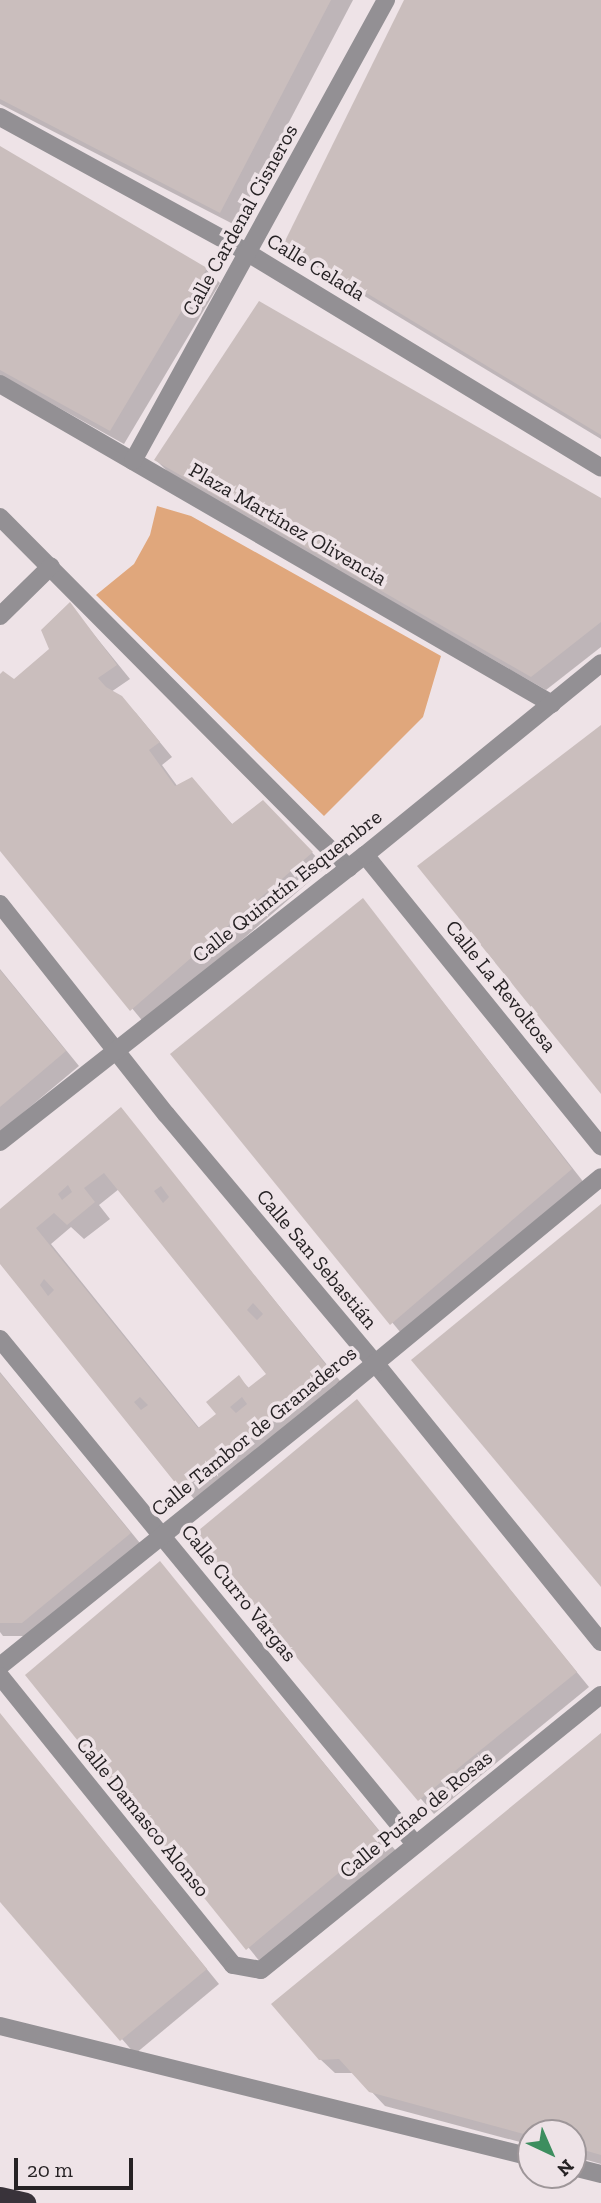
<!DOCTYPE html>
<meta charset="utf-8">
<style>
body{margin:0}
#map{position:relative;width:601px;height:2203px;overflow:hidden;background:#eee3e7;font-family:"Zilla Slab",serif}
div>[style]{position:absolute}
.green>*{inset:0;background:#e0a77c}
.shadow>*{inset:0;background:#0003}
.building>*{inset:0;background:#cabebd}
.minor>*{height:18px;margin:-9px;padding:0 9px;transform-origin:9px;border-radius:9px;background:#939094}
.highway>*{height:21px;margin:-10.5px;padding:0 10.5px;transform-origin:10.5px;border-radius:10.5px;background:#39333a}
span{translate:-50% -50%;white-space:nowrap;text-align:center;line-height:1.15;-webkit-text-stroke:7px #eee3e7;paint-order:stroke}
.street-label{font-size:21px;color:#262224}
.north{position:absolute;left:517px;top:2119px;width:70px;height:70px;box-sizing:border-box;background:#eee3e7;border:2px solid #9e9699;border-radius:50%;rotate:136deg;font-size:19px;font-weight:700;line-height:28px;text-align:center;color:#262224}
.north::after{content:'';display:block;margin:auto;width:24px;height:32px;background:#3d8e5f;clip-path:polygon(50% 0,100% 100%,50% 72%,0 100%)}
.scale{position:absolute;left:14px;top:2158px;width:119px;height:32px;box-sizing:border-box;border:4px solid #262224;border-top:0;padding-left:9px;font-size:21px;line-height:24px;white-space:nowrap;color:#262224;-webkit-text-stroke:5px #eee3e7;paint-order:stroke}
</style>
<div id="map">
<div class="green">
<i style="clip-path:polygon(157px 506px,191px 516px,441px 656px,423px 717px,324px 816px,96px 595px,134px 564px,150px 535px)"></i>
</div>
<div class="shadow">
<i style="clip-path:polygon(0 0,353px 0,235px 225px,0 104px)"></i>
<i style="clip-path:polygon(406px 0,601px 0,601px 439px,300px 257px,286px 243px)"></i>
<i style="clip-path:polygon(0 148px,206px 269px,220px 283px,124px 444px,0 375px)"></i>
<i style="clip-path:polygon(156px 460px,601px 500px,601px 647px,546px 690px,170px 474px)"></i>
<i style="clip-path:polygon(70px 605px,130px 679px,111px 692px,136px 713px,172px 757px,162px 765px,178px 787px,192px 779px,233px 825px,263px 802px,326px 867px,145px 1024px,0 848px,0 676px,14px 681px,52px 649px)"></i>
<i style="clip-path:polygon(363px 900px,585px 1184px,405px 1338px,172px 1054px)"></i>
<i style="clip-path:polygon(0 969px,79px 1066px,0 1132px)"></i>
<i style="clip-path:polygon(evenodd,120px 1110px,345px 1387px,199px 1505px,0 1262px,0 1211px,120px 1110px,119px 1189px,269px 1374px,250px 1389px,239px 1378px,218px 1414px,200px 1429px,51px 1244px,71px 1227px,84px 1239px,110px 1219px,99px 1205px,119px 1189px)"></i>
<i style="clip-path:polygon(0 1372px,144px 1548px,37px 1636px,3px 1636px,0 1632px)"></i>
<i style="clip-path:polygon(357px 1401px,589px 1687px,434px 1814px,195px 1535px)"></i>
<i style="clip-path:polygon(160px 1563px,396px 1851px,261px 1963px,27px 1676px)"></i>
<i style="clip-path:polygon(0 1714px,219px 1984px,135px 2054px,0 1899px)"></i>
<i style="clip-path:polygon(601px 1735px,601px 2164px,573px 2156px,573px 2133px,531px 2133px,531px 2145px,385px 2106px,354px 2073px,335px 2073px,320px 2059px)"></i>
</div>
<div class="building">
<i style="clip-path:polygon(0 0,331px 0,220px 213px,0 99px)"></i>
<i style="clip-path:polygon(404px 0,601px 0,601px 435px,284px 243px)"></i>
<i style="clip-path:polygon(0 146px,207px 268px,110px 431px,0 370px)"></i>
<i style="clip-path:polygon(259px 301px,601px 498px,601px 622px,531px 677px,154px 460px)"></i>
<i style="clip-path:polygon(70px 602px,117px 665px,98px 678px,106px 687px,122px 696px,160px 742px,149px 750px,175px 786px,192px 777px,232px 824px,263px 800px,313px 852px,130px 1011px,0 851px,0 674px,3px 671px,14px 679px,49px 649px,41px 630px)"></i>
<i style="clip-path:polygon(601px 725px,601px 1094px,417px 866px)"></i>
<i style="clip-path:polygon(363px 898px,572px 1169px,390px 1325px,170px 1054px)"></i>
<i style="clip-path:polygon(0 970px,66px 1051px,0 1107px)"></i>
<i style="clip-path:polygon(evenodd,121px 1107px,330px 1370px,181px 1490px,0 1264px,0 1209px,121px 1107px,104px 1173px,266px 1374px,248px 1388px,239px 1375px,206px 1402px,216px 1414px,198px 1428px,36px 1228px,54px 1213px,67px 1225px,95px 1202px,84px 1188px,104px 1173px,121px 1107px,68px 1185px,72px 1192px,62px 1200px,58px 1194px,68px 1185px,121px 1107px,161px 1186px,169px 1197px,163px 1203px,154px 1191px,161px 1186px,121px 1107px,44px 1279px,54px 1290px,48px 1296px,40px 1285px,44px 1279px,121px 1107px,253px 1303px,263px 1314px,257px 1320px,247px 1310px,253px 1303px,121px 1107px,140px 1397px,148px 1405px,141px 1410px,134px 1402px,140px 1397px,121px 1107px,242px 1397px,247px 1404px,236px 1413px,230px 1407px,242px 1397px)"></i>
<i style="clip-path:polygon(601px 1204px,601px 1587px,411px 1360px)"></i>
<i style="clip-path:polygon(0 1373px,131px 1533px,22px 1623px,0 1623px)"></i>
<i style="clip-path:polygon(357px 1399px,577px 1672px,418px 1801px,193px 1535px)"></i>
<i style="clip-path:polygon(160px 1561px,383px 1836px,246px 1950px,25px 1675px)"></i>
<i style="clip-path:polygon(0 1713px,207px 1969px,120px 2041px,0 1902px)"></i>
<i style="clip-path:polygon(601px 1733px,601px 2155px,573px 2147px,573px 2133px,531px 2133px,531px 2136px,369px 2092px,339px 2059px,319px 2060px,271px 2004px)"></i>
</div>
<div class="minor">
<i style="left:0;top:117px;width:283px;rotate:28.7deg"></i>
<i style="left:248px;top:253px;width:413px;rotate:31.3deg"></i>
<i style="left:0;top:384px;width:638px;rotate:30.1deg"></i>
<i style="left:133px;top:461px;width:526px;rotate:-61.24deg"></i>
<i style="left:0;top:517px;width:495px;rotate:45.2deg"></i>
<i style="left:0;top:616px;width:71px;rotate:-44.4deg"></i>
<i style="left:365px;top:855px;width:375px;rotate:51deg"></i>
<i style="left:0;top:904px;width:268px;rotate:51.7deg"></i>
<i style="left:166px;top:1114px;width:325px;rotate:50deg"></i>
<i style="left:375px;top:1363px;width:359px;rotate:51deg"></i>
<i style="left:0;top:1142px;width:464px;rotate:-38.2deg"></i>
<i style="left:365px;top:855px;width:304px;rotate:-39.1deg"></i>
<i style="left:0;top:1339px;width:654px;rotate:50.59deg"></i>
<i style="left:0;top:1666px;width:442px;rotate:-38.8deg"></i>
<i style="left:344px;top:1389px;width:333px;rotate:-39.5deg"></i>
<i style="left:0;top:1676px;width:371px;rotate:51.1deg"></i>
<i style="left:233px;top:1965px;width:28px;rotate:10deg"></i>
<i style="left:261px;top:1970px;width:437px;rotate:-39deg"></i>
<i style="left:0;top:2026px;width:547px;rotate:13.86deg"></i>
<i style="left:573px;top:2167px;width:29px;rotate:14deg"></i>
</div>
<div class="highway">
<i style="left:0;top:2197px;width:26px;rotate:13deg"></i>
</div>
<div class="street-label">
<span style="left:240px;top:220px;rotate:-61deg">Calle Cardenal Cisneros</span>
<span style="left:316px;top:267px;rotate:31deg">Calle Celada</span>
<span style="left:288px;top:524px;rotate:30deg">Plaza Martínez Olivencia</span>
<span style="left:287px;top:886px;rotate:-38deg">Calle Quimtín Esquembre</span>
<span style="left:501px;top:986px;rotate:51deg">Calle La Revoltosa</span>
<span style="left:317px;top:1259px;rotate:50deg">Calle San Sebastián</span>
<span style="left:254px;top:1431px;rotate:-39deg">Calle Tambor de Granaderos</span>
<span style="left:239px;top:1593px;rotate:51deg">Calle Curro Vargas</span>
<span style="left:416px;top:1814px;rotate:-39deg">Calle Puñao de Rosas</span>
<span style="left:143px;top:1817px;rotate:51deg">Calle Damasco Alonso</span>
</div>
<div class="north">N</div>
<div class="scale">20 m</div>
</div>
